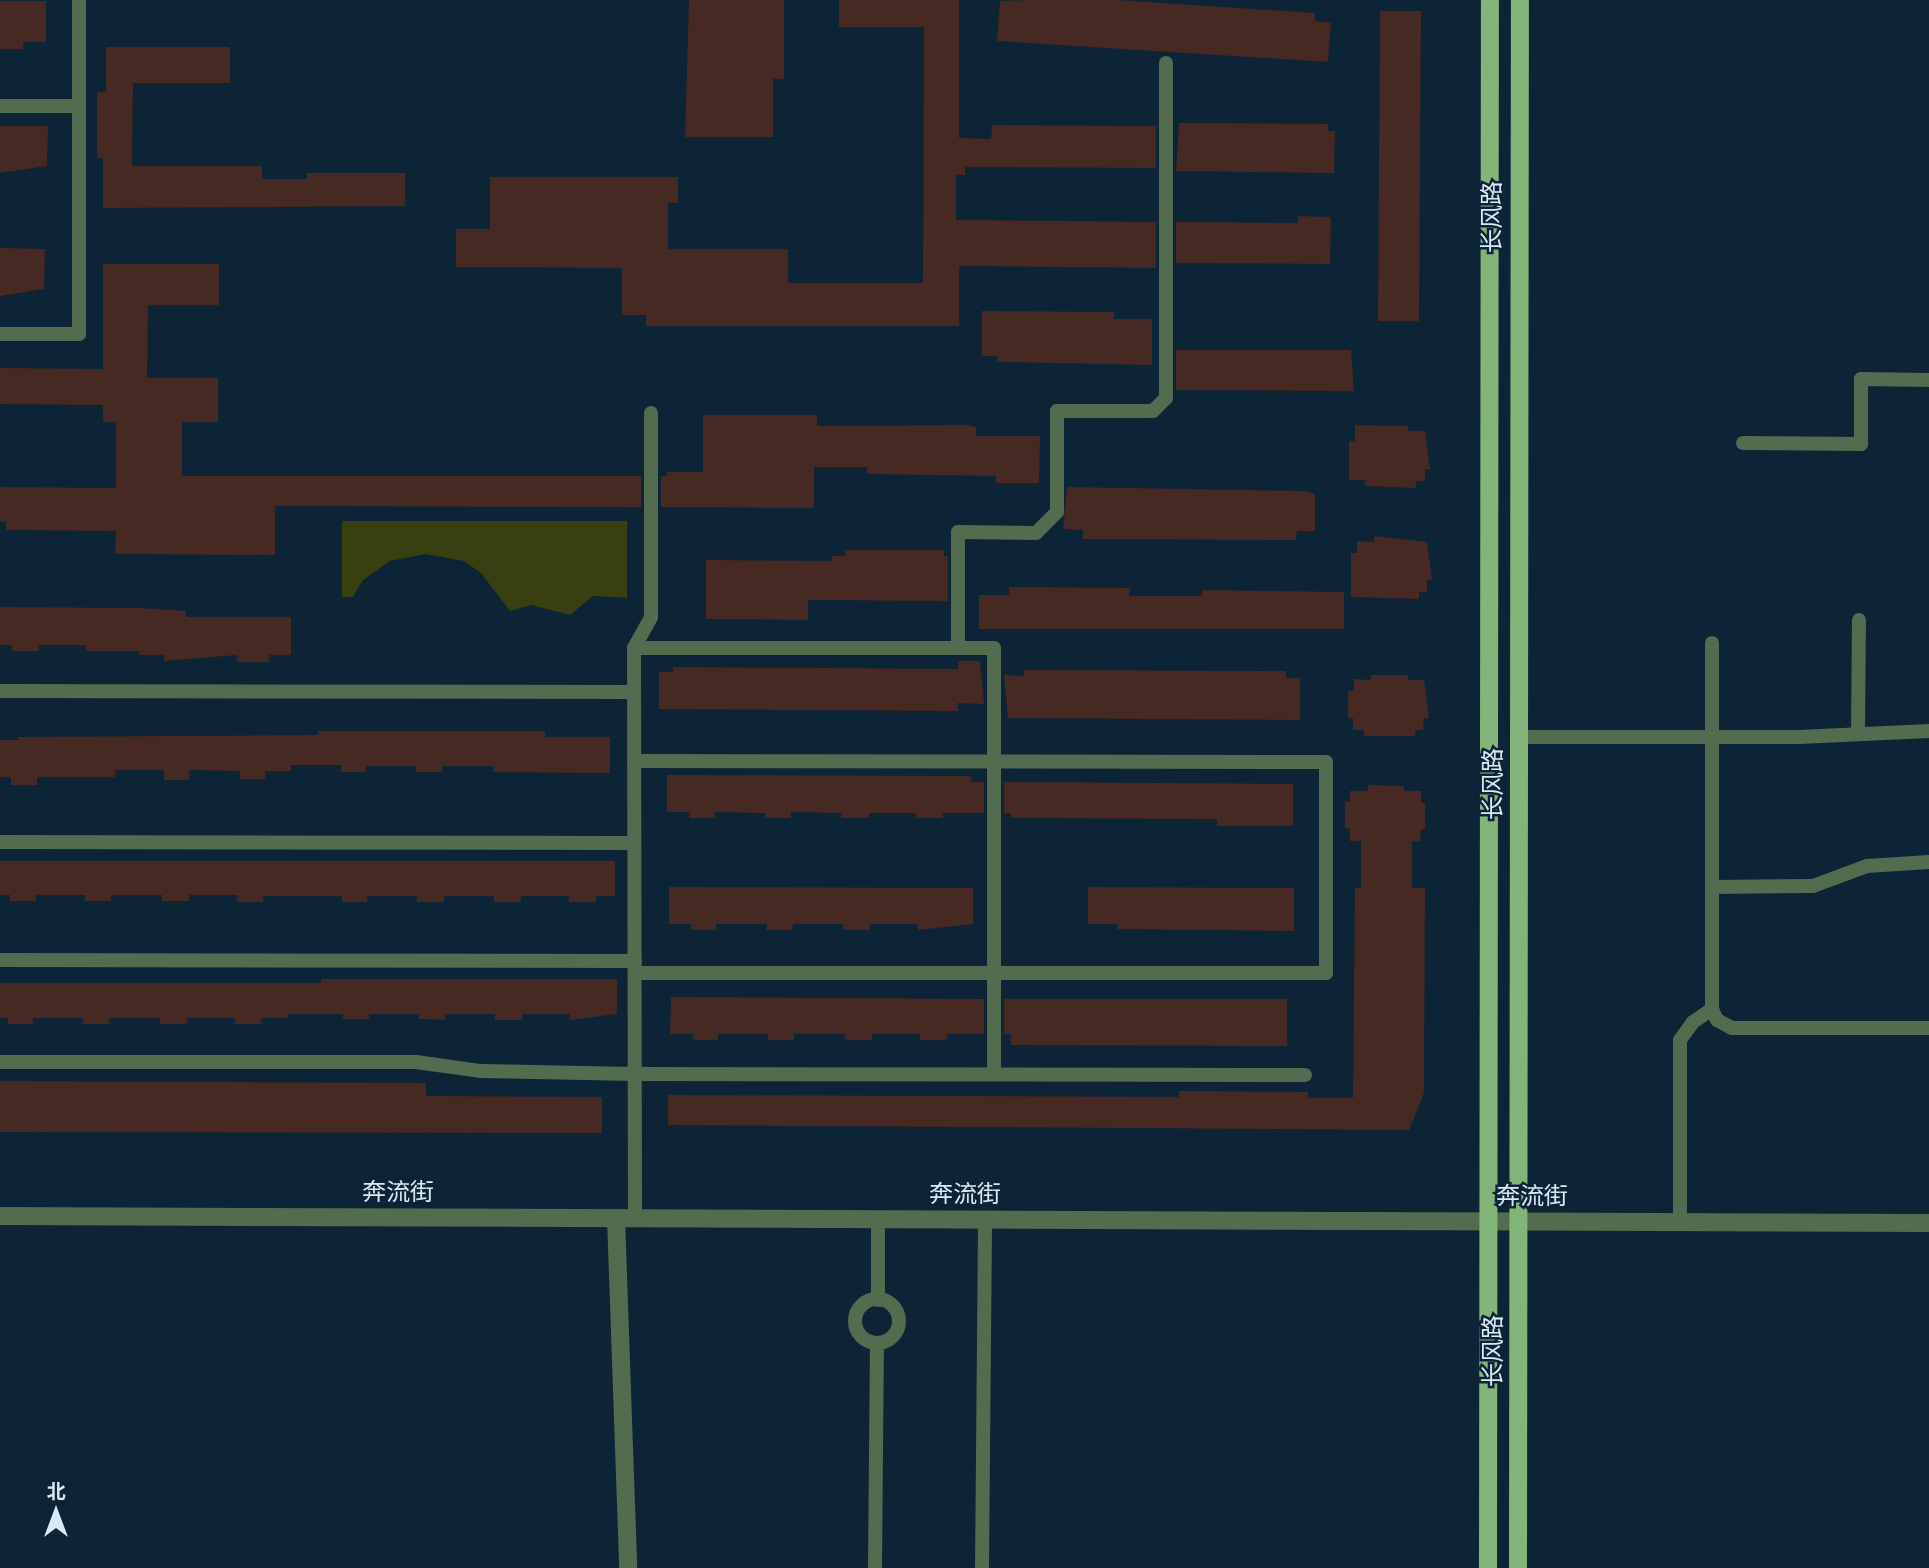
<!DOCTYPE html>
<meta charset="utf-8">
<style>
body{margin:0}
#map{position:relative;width:1929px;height:1568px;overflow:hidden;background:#0c2435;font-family:"IBM Plex Sans","Noto Sans SC",sans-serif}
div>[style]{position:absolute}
.green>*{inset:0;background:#383f10}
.building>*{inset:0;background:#452922}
.service>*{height:14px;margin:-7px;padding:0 7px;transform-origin:7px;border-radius:7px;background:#536b4f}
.service>.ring{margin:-7px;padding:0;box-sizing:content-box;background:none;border:14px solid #536b4f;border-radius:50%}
.minor>*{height:18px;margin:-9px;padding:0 9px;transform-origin:9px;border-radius:9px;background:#536b4f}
.tertiary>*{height:18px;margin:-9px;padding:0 9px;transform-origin:9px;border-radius:9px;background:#536b4f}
.primary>*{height:18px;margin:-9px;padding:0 9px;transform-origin:9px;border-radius:9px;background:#83b57b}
span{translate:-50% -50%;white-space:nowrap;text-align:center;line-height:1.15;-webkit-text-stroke:5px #0c2435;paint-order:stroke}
.street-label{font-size:24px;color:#dbe9f5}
.north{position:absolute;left:21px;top:1477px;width:70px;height:70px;-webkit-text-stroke:5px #0c2435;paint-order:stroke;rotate:0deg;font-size:19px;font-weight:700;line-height:28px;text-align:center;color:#dbe9f5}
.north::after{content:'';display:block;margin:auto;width:24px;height:32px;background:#dbe9f5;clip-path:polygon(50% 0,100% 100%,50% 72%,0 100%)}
</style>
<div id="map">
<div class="green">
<i style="clip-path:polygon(342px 521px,627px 521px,627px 598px,593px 596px,570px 615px,531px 605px,510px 611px,481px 573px,464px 561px,426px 554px,390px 561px,363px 580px,353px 597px,342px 597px)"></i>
</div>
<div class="building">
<i style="clip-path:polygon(689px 0,784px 0,784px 79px,773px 79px,773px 137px,685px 137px)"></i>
<i style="clip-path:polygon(839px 0,959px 0,959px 138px,991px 139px,992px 125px,1156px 126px,1156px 168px,965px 167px,965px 175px,956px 175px,956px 220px,1156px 222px,1156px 268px,959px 266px,959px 326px,646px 326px,646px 315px,622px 315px,622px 268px,456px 267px,456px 229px,490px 229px,490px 177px,678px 177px,678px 203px,668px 203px,668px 249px,788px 249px,788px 283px,923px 283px,924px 27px,839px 27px)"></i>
<i style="clip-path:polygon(1028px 0,1118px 0,1315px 13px,1315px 21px,1331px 23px,1328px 62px,997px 41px,1000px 1px)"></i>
<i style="clip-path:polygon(0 1px,46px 1px,46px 42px,23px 42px,23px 49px,0 49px)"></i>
<i style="clip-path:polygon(1380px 11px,1421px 11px,1419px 321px,1378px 321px)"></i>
<i style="clip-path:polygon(106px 47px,230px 47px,230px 83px,133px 83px,132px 166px,262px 166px,262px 179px,307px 179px,307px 173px,405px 173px,405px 206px,103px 208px,103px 158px,97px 158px,97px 92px,106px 92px)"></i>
<i style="clip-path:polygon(1179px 123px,1328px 124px,1328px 131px,1335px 131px,1334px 173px,1176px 171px)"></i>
<i style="clip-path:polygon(0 126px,48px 126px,47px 166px,0 173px)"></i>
<i style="clip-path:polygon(1298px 216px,1331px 217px,1330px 264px,1176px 263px,1176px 222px,1298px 223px)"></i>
<i style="clip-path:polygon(0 248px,45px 249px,44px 289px,0 296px)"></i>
<i style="clip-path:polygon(103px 264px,219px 264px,219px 305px,148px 305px,147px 378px,218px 378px,218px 422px,182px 422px,182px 476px,641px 476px,641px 507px,275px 506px,275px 555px,115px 554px,116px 531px,6px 530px,6px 522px,0 522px,0 487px,116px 488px,116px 422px,103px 422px,103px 405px,0 404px,0 368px,103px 369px)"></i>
<i style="clip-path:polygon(982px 311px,1114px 312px,1114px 319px,1152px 319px,1152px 365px,997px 362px,997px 356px,982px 356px)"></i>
<i style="clip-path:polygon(1176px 350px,1351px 350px,1354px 391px,1176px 390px)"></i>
<i style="clip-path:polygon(703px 415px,817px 415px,817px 426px,966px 425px,976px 427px,976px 436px,1040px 436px,1039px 483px,996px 483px,996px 476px,867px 474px,867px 467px,814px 467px,814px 508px,661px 507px,661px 476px,667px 476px,667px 472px,703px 472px)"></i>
<i style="clip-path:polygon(1355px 425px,1408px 426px,1408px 431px,1425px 431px,1430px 469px,1425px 469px,1425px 481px,1416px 481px,1416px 488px,1365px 486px,1365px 480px,1349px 480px,1349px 441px,1355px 441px)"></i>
<i style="clip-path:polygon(1067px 487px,1303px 491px,1315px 494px,1315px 531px,1297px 531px,1296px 540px,1083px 539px,1083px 530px,1063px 529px)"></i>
<i style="clip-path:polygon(1374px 536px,1427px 542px,1432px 580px,1427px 580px,1427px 592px,1419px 592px,1419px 599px,1351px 597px,1351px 553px,1357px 553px,1357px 541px,1374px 542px)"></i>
<i style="clip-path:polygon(845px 550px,944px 550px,944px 556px,948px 556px,948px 601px,808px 600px,808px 620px,706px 619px,706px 560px,832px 561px,832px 556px,845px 556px)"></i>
<i style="clip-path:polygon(1009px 587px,1130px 588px,1129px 596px,1202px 596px,1202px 590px,1344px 592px,1344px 629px,979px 629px,979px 595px,1009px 595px)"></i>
<i style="clip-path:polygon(0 607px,139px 608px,186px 611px,186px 617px,291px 617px,291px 655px,269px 655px,269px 662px,237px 662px,237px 655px,164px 661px,164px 655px,139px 655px,139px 651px,86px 651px,86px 645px,39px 645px,39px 651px,12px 651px,12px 645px,0 645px)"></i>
<i style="clip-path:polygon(958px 661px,980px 661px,984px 704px,958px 703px,958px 711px,659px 709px,659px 672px,673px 672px,673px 667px,958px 669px)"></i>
<i style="clip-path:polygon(1024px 670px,1286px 671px,1286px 678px,1300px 678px,1300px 720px,1008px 718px,1004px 675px,1024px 676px)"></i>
<i style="clip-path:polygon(1371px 675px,1408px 675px,1408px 680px,1424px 680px,1429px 718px,1424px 718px,1423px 730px,1415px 730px,1415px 736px,1364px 736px,1364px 730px,1353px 730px,1353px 718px,1348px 718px,1348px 691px,1354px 691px,1354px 679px,1371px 680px)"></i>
<i style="clip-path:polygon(318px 731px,545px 731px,545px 737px,610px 737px,610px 773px,493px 772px,493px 766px,442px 766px,442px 772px,416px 772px,416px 766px,366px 766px,366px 772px,341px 772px,341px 765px,291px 765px,291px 771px,265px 771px,265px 779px,240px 779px,240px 771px,189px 770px,189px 780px,164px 780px,164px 770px,115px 770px,115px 777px,37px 777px,37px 785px,11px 785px,11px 777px,0 777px,0 740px,18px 740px,18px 737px,318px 735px)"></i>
<i style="clip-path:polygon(667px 775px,971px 776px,971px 782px,984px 782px,984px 813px,943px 813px,943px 818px,916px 818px,916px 813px,869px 813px,869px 818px,841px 818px,841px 813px,791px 812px,791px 818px,765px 818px,765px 813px,715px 812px,715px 818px,689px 818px,690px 812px,667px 812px)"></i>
<i style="clip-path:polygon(1004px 782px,1293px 784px,1293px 826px,1217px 826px,1217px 819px,1011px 818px,1011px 813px,1004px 813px)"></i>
<i style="clip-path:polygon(1368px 785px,1404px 786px,1404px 791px,1421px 791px,1421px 803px,1425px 803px,1425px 829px,1421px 829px,1420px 841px,1412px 841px,1412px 888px,1425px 888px,1424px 1093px,1409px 1130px,668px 1125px,668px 1095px,1179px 1097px,1179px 1091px,1308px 1092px,1308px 1098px,1353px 1098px,1355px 888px,1361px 888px,1361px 841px,1350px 841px,1350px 829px,1345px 828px,1345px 802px,1350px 802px,1350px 791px,1368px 791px)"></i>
<i style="clip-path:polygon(0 861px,615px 861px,615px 896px,596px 896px,596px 902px,569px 902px,569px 896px,521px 896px,521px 902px,494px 902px,494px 896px,444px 896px,444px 902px,417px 902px,417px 896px,367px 896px,367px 902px,342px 902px,342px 896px,263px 896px,263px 902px,237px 902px,237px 895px,189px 895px,189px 901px,162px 901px,162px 895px,111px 895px,111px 901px,85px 901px,85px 895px,36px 895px,36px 901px,10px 901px,10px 895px,0 895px)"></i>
<i style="clip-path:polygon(669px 887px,973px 888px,973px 924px,918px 930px,918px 924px,870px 924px,870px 930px,843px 930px,843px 924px,793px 924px,792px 930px,766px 930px,767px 924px,716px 924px,716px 930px,691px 930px,691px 924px,669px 924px)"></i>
<i style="clip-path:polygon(1088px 887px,1294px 888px,1294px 931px,1117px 929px,1117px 924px,1088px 924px)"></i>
<i style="clip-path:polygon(321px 979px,617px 979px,617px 1014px,570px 1020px,570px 1014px,522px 1014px,522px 1020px,495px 1020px,495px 1014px,445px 1014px,445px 1020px,419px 1019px,419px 1014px,369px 1014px,369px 1019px,343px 1019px,343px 1014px,288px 1014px,288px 1018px,261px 1018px,261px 1024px,235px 1024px,235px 1018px,187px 1018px,187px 1024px,160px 1024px,160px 1018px,109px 1018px,109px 1024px,83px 1024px,83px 1018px,33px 1018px,33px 1024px,8px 1024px,8px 1018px,0 1018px,0 983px,321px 983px)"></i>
<i style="clip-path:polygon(671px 997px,984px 999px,984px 1034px,947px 1034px,947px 1040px,920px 1040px,920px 1034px,872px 1034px,872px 1040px,845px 1040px,845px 1034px,794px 1034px,794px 1040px,768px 1040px,768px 1034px,718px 1034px,718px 1040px,693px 1040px,693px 1034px,670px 1034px)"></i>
<i style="clip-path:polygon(1004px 999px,1287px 999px,1287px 1046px,1011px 1045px,1011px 1034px,1004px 1034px)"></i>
<i style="clip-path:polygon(0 1081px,426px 1083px,426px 1096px,602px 1097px,602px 1133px,0 1132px)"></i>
</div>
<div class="service">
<i style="left:0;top:106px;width:79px"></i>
<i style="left:0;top:334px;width:79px"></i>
<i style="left:79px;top:334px;width:334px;rotate:-90deg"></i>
<i style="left:1743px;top:443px;width:118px;rotate:0.5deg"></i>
<i style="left:1861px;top:444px;width:65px;rotate:-90deg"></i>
<i style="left:1861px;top:379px;width:68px;rotate:0.8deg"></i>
<i style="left:1712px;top:643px;width:366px;rotate:90deg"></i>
<i style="left:1712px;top:1009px;width:12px;rotate:66deg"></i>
<i style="left:1717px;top:1020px;width:17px;rotate:28deg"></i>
<i style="left:1732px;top:1028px;width:197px"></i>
<i style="left:634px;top:648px;width:360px"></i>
<i style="left:994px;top:648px;width:426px;rotate:90deg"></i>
<i style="left:958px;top:648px;width:116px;rotate:-90deg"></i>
<i style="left:958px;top:532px;width:78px;rotate:0.7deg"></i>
<i style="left:1036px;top:533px;width:30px;rotate:-45deg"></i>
<i style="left:1057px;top:512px;width:101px;rotate:-90deg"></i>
<i style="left:1057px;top:411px;width:96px"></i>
<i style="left:1153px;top:411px;width:18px;rotate:-45deg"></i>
<i style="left:1166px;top:398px;width:335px;rotate:-90deg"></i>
<i style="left:0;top:691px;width:634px;rotate:0.09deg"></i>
<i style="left:1858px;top:731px;width:111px;rotate:-89.5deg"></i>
<i style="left:1517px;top:737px;width:282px"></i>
<i style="left:1799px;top:737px;width:130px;rotate:-2.6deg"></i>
<i style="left:634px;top:761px;width:692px;rotate:0.08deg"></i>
<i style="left:1326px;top:762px;width:211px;rotate:90deg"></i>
<i style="left:1326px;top:973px;width:691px;rotate:180deg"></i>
<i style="left:0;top:842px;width:634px;rotate:0.09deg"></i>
<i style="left:1712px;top:887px;width:101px;rotate:-0.6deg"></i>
<i style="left:1813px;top:886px;width:58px;rotate:-20.3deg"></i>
<i style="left:1867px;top:866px;width:62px;rotate:-3.7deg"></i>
<i style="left:0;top:960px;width:635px;rotate:0.09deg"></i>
<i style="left:0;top:1062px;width:416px"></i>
<i style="left:416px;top:1062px;width:66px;rotate:7.9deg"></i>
<i style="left:481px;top:1071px;width:154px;rotate:1.1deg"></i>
<i style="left:635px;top:1074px;width:670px;rotate:0.09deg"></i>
<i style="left:635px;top:1218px;width:570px;rotate:-90.1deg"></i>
<i style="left:634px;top:648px;width:35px;rotate:-61deg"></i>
<i style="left:651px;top:617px;width:204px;rotate:-90deg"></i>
<i style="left:878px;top:1219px;width:81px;rotate:90deg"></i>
<i style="left:1680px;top:1222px;width:182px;rotate:-90deg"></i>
<i style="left:1680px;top:1040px;width:22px;rotate:-54deg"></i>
<i style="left:1693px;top:1022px;width:23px;rotate:-34deg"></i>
<i class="ring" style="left:855px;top:1299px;width:30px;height:30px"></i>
<i style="left:875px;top:1568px;width:225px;rotate:-89.5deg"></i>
<i style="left:982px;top:1568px;width:349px;rotate:-89.5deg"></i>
</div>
<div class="minor">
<i style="left:616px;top:1218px;width:350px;rotate:88deg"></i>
</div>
<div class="tertiary">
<i style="left:0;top:1216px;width:1929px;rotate:0.21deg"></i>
</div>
<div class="primary">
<i style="left:1488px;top:1568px;width:1568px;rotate:-89.93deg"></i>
<i style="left:1518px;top:1568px;width:1568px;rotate:-89.93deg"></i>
</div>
<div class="street-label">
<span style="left:1492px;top:217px;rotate:-90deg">长风路</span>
<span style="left:1493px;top:784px;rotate:-90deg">长风路</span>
<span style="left:398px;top:1192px">奔流街</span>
<span style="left:965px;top:1194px">奔流街</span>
<span style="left:1532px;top:1196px">奔流街</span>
<span style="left:1493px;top:1351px;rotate:-90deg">长风路</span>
</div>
<div class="north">北</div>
</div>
